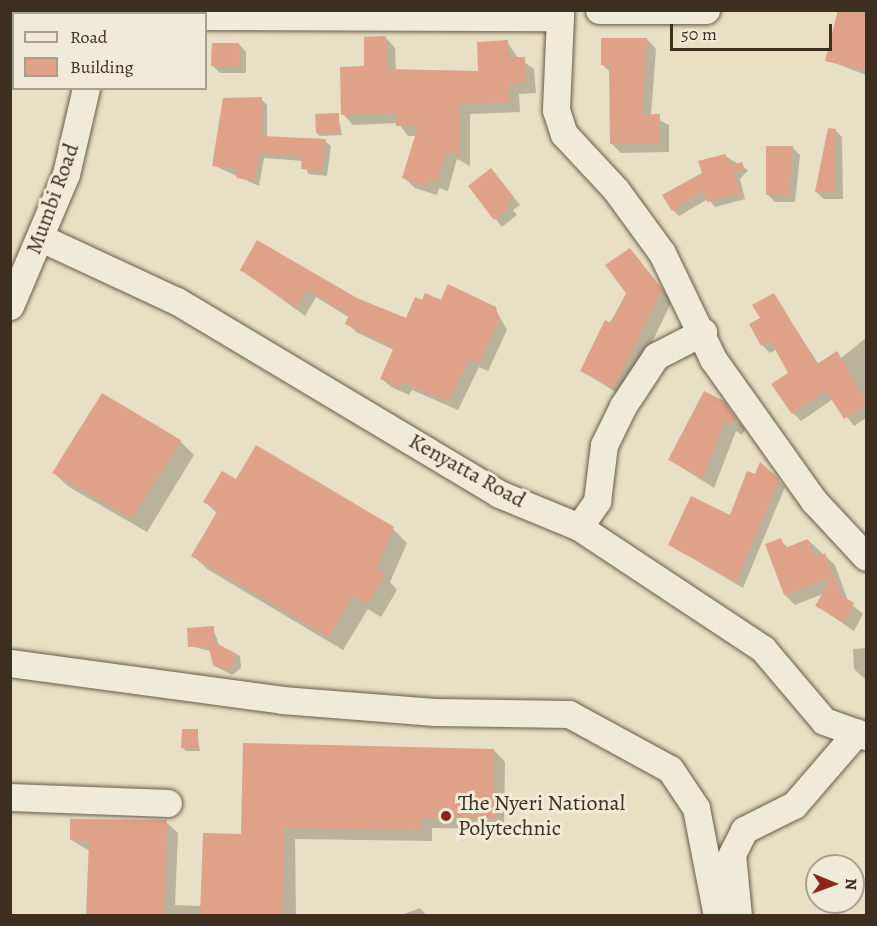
<!DOCTYPE html>
<style>
body{margin:0}
#map{position:relative;width:877px;height:926px;overflow:hidden;background:#e8e0c4;font-family:Alegreya,serif}
div>[style]{position:absolute}
.shadow>*{inset:0;background:#0003}
.building>*{inset:0;background:#dfa188}
.roads{filter:drop-shadow(0 0 2px #685a49) drop-shadow(0 0 2px #685a49)}
.minor>*{height:27px;margin:-13.5px;padding:0 13.5px;transform-origin:13.5px;border-radius:13.5px;background:#f0ebd9}
.dots>*{width:16px;height:16px;translate:-50% -50%;box-sizing:border-box;border:3px solid #f0ebd9;border-radius:50%}
span{translate:-50% -50%;white-space:nowrap;text-align:center;line-height:1.15;-webkit-text-stroke:6px #f0ebd9;paint-order:stroke}
.street-label{font-size:22px;color:#3d2e20}
.poi-label{font-size:22px;color:#3d2e20}
.left{translate:0 -50%;text-align:left}
.frame{position:absolute;inset:0;border:12px solid #3d2e20;pointer-events:none}
.legend{position:absolute;left:12px;top:12px;width:195px;height:78px;box-sizing:border-box;background:#f0ebd9;border:2px solid #a89f8f;margin:0;padding:8px 10px;list-style:none;font-size:18px;color:#3d2e20}
.legend li{display:flex;align-items:center;gap:12px;height:30px}
.legend b{width:30px;border:2px solid #a89f8f}
.north{position:absolute;left:805px;top:854px;width:60px;height:60px;box-sizing:border-box;background:#f0ebd9;border:2px solid #a89f8f;border-radius:50%;rotate:91deg;font-size:16px;font-weight:700;line-height:24px;text-align:center;color:#3d2e20}
.north::after{content:'';display:block;margin:auto;width:21px;height:27px;background:#8f2418;clip-path:polygon(50% 0,100% 100%,50% 72%,0 100%)}
.scale{position:absolute;left:670px;top:24px;width:162px;height:27px;box-sizing:border-box;border:3px solid #3d2e20;border-top:0;padding-left:8px;font-size:18px;line-height:21px;white-space:nowrap;color:#3d2e20;-webkit-text-stroke:4px #f0ebd9;paint-order:stroke}
</style>
<div id="map">
<div class="shadow">
<i style="clip-path:polygon(840px 10px,866px 14px,866px 75px,827px 60px)"></i>
<i style="clip-path:polygon(385px 37px,395px 48px,396px 71px,480px 72px,507px 42px,518px 58px,534px 69px,536px 93px,519px 94px,520px 112px,470px 114px,470px 166px,457px 159px,448px 191px,439px 188px,437px 195px,415px 188px,404px 178px,417px 136px,408px 136px,398px 123px,353px 125px,343px 114px)"></i>
<i style="clip-path:polygon(647px 39px,656px 49px,651px 116px,669px 125px,669px 152px,621px 153px,612px 144px,610px 72px,603px 65px)"></i>
<i style="clip-path:polygon(239px 44px,246px 52px,246px 73px,220px 73px,213px 66px)"></i>
<i style="clip-path:polygon(261px 99px,267px 105px,267px 138px,325px 141px,331px 146px,327px 176px,308px 174px,304px 161px,264px 158px,259px 186px,213px 165px)"></i>
<i style="clip-path:polygon(338px 115px,342px 135px,320px 136px,317px 133px)"></i>
<i style="clip-path:polygon(835px 130px,842px 137px,843px 199px,824px 199px,816px 192px)"></i>
<i style="clip-path:polygon(768px 148px,793px 148px,800px 155px,795px 202px,775px 202px,768px 195px)"></i>
<i style="clip-path:polygon(725px 156px,748px 170px,740px 179px,745px 199px,715px 207px,708px 199px,679px 216px,673px 210px)"></i>
<i style="clip-path:polygon(491px 170px,520px 205px,513px 210px,517px 215px,502px 227px,470px 186px)"></i>
<i style="clip-path:polygon(629px 250px,672px 301px,625px 398px,582px 371px,627px 293px)"></i>
<i style="clip-path:polygon(242px 270px,357px 299px,407px 319px,423px 302px,495px 308px,507px 330px,488px 371px,479px 367px,458px 410px,412px 390px,409px 395px,391px 387px,381px 378px,394px 350px,356px 332px,347px 323px,350px 318px,316px 297px,305px 316px)"></i>
<i style="clip-path:polygon(774px 295px,819px 365px,837px 353px,841px 358px,866px 338px,866px 418px,854px 426px,833px 399px,801px 421px,793px 413px,790px 374px,777px 349px,770px 353px,762px 345px,762px 319px)"></i>
<i style="clip-path:polygon(723px 403px,745px 429px,742px 435px,736px 431px,714px 488px,670px 460px)"></i>
<i style="clip-path:polygon(180px 441px,194px 455px,147px 532px,69px 487px,54px 473px)"></i>
<i style="clip-path:polygon(778px 480px,785px 487px,743px 588px,670px 545px,730px 517px)"></i>
<i style="clip-path:polygon(237px 481px,393px 529px,407px 543px,390px 582px,397px 590px,381px 617px,368px 609px,343px 650px,207px 569px,193px 555px,218px 514px,205px 502px)"></i>
<i style="clip-path:polygon(780px 540px,788px 548px,808px 540px,835px 565px,848px 601px,863px 614px,854px 631px,817px 606px,823px 594px,795px 605px,785px 595px,767px 545px)"></i>
<i style="clip-path:polygon(213px 628px,219px 645px,240px 656px,241px 668px,232px 675px,215px 666px,211px 651px,189px 646px)"></i>
<i style="clip-path:polygon(866px 648px,866px 680px,854px 669px,853px 649px)"></i>
<i style="clip-path:polygon(197px 731px,200px 751px,186px 751px,183px 748px)"></i>
<i style="clip-path:polygon(494px 750px,505px 762px,504px 829px,432px 828px,432px 841px,295px 839px,296px 916px,88px 916px,90px 851px,71px 840px,166px 822px,178px 833px,175px 905px,201px 906px,242px 835px)"></i>
<i style="clip-path:polygon(420px 908px,427px 916px,399px 916px)"></i>
</div>
<div class="building">
<i style="clip-path:polygon(838px 10px,867px 12px,867px 71px,825px 61px)"></i>
<i style="clip-path:polygon(386px 36px,387px 69px,478px 71px,477px 42px,508px 40px,509px 57px,525px 57px,526px 83px,509px 84px,510px 102px,460px 104px,460px 157px,447px 150px,437px 182px,429px 179px,427px 186px,402px 178px,418px 126px,396px 126px,396px 113px,341px 115px,340px 67px,364px 66px,364px 37px)"></i>
<i style="clip-path:polygon(601px 38px,647px 38px,642px 115px,660px 114px,660px 143px,610px 144px,609px 65px,601px 65px)"></i>
<i style="clip-path:polygon(212px 43px,239px 43px,239px 67px,211px 66px)"></i>
<i style="clip-path:polygon(262px 97px,262px 136px,326px 139px,322px 171px,301px 169px,302px 156px,259px 153px,254px 181px,236px 178px,238px 169px,212px 166px,223px 98px)"></i>
<i style="clip-path:polygon(339px 113px,339px 133px,316px 133px,315px 114px)"></i>
<i style="clip-path:polygon(828px 128px,836px 129px,836px 192px,815px 192px)"></i>
<i style="clip-path:polygon(766px 146px,793px 146px,789px 195px,766px 195px)"></i>
<i style="clip-path:polygon(725px 154px,732px 165px,742px 162px,744px 167px,734px 173px,740px 193px,707px 202px,704px 191px,672px 211px,662px 195px,702px 173px,698px 161px)"></i>
<i style="clip-path:polygon(491px 168px,514px 197px,507px 202px,511px 207px,494px 220px,468px 186px)"></i>
<i style="clip-path:polygon(257px 240px,357px 298px,406px 318px,415px 297px,422px 300px,425px 293px,441px 300px,448px 284px,496px 307px,499px 321px,479px 363px,469px 359px,449px 402px,403px 382px,400px 387px,380px 379px,394px 347px,345px 324px,349px 315px,307px 290px,296px 308px,240px 270px)"></i>
<i style="clip-path:polygon(630px 248px,662px 289px,614px 388px,580px 371px,605px 320px,611px 323px,626px 293px,605px 265px)"></i>
<i style="clip-path:polygon(774px 293px,817px 364px,837px 351px,867px 404px,844px 419px,826px 391px,792px 414px,771px 384px,788px 373px,770px 340px,761px 346px,749px 324px,760px 318px,752px 305px)"></i>
<i style="clip-path:polygon(704px 391px,724px 401px,735px 417px,731px 425px,725px 422px,702px 478px,668px 460px)"></i>
<i style="clip-path:polygon(102px 393px,181px 440px,132px 519px,52px 473px)"></i>
<i style="clip-path:polygon(256px 445px,394px 527px,376px 570px,385px 574px,367px 604px,353px 596px,329px 637px,191px 556px,218px 510px,203px 502px,222px 471px,236px 479px)"></i>
<i style="clip-path:polygon(760px 462px,779px 479px,736px 582px,668px 545px,691px 496px,730px 515px,747px 471px,755px 474px)"></i>
<i style="clip-path:polygon(781px 538px,785px 548px,808px 539px,815px 557px,825px 553px,841px 595px,854px 603px,844px 622px,815px 606px,831px 578px,784px 595px,765px 544px)"></i>
<i style="clip-path:polygon(214px 626px,214px 642px,237px 654px,230px 670px,213px 666px,209px 646px,188px 647px,187px 628px)"></i>
<i style="clip-path:polygon(182px 729px,198px 729px,198px 749px,181px 748px)"></i>
<i style="clip-path:polygon(243px 743px,494px 749px,494px 818px,421px 818px,421px 830px,284px 828px,283px 915px,200px 915px,203px 833px,241px 834px)"></i>
<i style="clip-path:polygon(70px 819px,167px 820px,164px 915px,86px 915px,89px 841px,70px 840px)"></i>
</div>
<div class="roads">
<div class="minor">
<i style="left:599px;top:10px;width:107px"></i>
<i style="left:97px;top:14px;width:4px;rotate:-90deg"></i>
<i style="left:206px;top:16px;width:354px;rotate:0.2deg"></i>
<i style="left:560px;top:17px;width:7px;rotate:-90deg"></i>
<i style="left:560px;top:17px;width:93px;rotate:92.5deg"></i>
<i style="left:556px;top:110px;width:25px;rotate:72deg"></i>
<i style="left:564px;top:134px;width:76px;rotate:47.1deg"></i>
<i style="left:616px;top:190px;width:78px;rotate:53.9deg"></i>
<i style="left:662px;top:253px;width:118px;rotate:64.3deg"></i>
<i style="left:713px;top:359px;width:174px;rotate:54.6deg"></i>
<i style="left:814px;top:501px;width:76px;rotate:47.1deg"></i>
<i style="left:41px;top:238px;width:150px;rotate:24.9deg"></i>
<i style="left:177px;top:301px;width:375px;rotate:30.9deg"></i>
<i style="left:499px;top:494px;width:87px;rotate:22.4deg"></i>
<i style="left:579px;top:527px;width:221px;rotate:33.5deg"></i>
<i style="left:763px;top:649px;width:94px;rotate:49.7deg"></i>
<i style="left:824px;top:721px;width:45px;rotate:19.7deg"></i>
<i style="left:10px;top:306px;width:143px;rotate:-67deg"></i>
<i style="left:66px;top:174px;width:88px;rotate:-76.9deg"></i>
<i style="left:579px;top:527px;width:32px;rotate:-55deg"></i>
<i style="left:597px;top:501px;width:56px;rotate:-82.9deg"></i>
<i style="left:604px;top:445px;width:43px;rotate:-64deg"></i>
<i style="left:623px;top:406px;width:60px;rotate:-56.6deg"></i>
<i style="left:656px;top:356px;width:53px;rotate:-27.1deg"></i>
<i style="left:10px;top:663px;width:275px;rotate:7.7deg"></i>
<i style="left:282px;top:700px;width:153px;rotate:4.5deg"></i>
<i style="left:435px;top:712px;width:134px;rotate:0.9deg"></i>
<i style="left:569px;top:714px;width:115px;rotate:28.6deg"></i>
<i style="left:670px;top:769px;width:47px;rotate:56.3deg"></i>
<i style="left:696px;top:808px;width:110px;rotate:79deg"></i>
<i style="left:10px;top:797px;width:158px;rotate:2.2deg"></i>
<i style="left:738px;top:916px;width:62px;rotate:-95.5deg"></i>
<i style="left:732px;top:854px;width:27px;rotate:-63deg"></i>
<i style="left:744px;top:830px;width:56px;rotate:-26.6deg"></i>
<i style="left:794px;top:805px;width:96px;rotate:-49.2deg"></i>
</div>
</div>
<div class="dots">
<i style="left:446px;top:816px;background:#8f2418"></i>
</div>
<div class="street-label">
<span style="left:53px;top:199px;rotate:-70deg">Mumbi Road</span>
<span style="left:467px;top:471px;rotate:29deg">Kenyatta Road</span>
</div>
<div class="poi-label">
<span class="left" style="left:458px;top:816px">The Nyeri National<br>Polytechnic</span>
</div>
<div class="frame"></div>
<ul class="legend">
<li><b style="height:8px;background:#f0ebd9"></b>Road</li>
<li><b style="height:16px;background:#dfa188"></b>Building</li>
</ul>
<div class="north">N</div>
<div class="scale">50 m</div>
</div>
